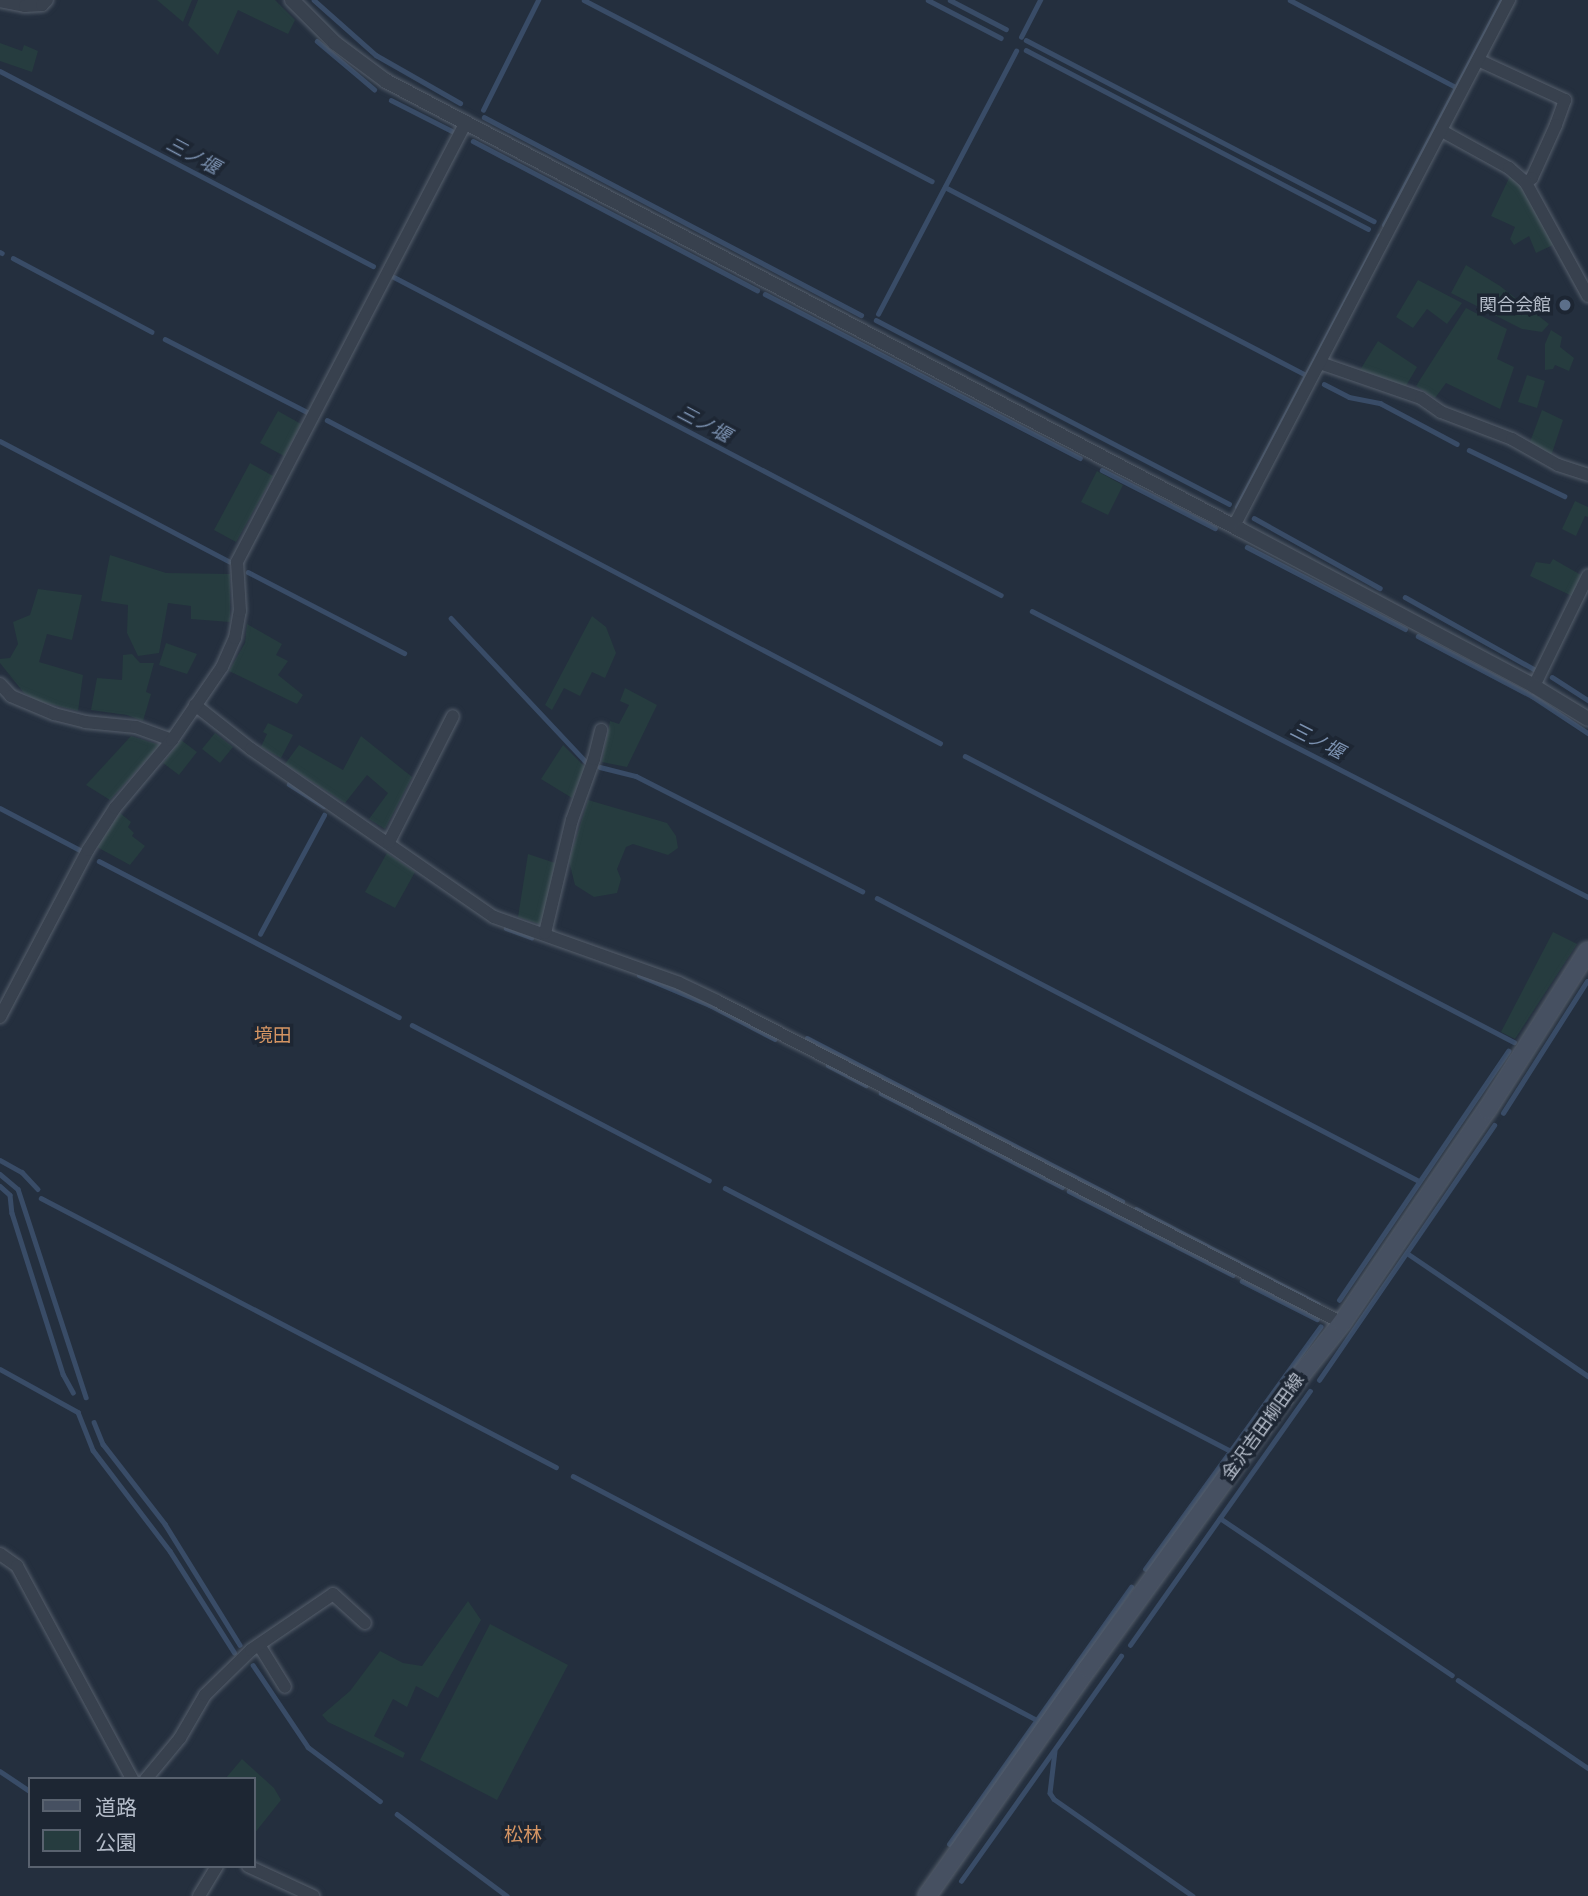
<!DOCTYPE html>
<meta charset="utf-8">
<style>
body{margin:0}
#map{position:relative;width:1588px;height:1896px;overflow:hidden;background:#242f3e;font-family:Quicksand,"Noto Sans JP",sans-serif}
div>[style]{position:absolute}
.green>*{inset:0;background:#263c3f}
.stream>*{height:4.5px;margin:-2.25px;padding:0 2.25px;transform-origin:2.25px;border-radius:2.25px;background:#394c67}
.roads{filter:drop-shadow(0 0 2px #565f6c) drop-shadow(0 0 2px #565f6c)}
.minor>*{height:12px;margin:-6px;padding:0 6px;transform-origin:6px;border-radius:6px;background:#38414e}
.tertiary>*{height:14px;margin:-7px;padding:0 7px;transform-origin:7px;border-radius:7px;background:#38414e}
.secondary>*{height:18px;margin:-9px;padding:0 9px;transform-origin:9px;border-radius:9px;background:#465061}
.dots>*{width:19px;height:19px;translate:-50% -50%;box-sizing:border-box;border:4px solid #1d2633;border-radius:50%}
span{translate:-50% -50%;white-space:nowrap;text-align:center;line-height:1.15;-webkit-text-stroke:7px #1d2633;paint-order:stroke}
.poi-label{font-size:18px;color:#b4bcc9}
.right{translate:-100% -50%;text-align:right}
.street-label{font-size:18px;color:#b4bcc9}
.water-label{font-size:19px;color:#7c92b1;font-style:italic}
.neighbourhood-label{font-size:19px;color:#d59563}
.legend{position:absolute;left:28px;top:1777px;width:228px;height:91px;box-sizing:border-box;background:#1d2633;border:2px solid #59626f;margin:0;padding:9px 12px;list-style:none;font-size:21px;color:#b4bcc9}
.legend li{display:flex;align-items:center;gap:14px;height:35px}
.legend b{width:35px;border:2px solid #59626f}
</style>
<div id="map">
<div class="green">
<i style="clip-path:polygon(157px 0,192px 0,183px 22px)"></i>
<i style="clip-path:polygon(198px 0,275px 0,295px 20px,288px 34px,238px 10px,218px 55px,188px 25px)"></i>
<i style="clip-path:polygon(0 43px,22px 51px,24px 45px,38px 51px,32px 72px,0 61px)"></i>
<i style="clip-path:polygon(1510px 176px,1518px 182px,1555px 244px,1536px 253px,1529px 236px,1514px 245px,1510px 239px,1515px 227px,1491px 216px)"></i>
<i style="clip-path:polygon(1466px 265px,1500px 286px,1549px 324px,1542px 332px,1522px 329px,1451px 293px)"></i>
<i style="clip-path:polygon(1418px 280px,1462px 303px,1447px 324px,1427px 309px,1413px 328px,1396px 317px)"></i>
<i style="clip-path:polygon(1466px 308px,1507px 329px,1497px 359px,1514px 367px,1500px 409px,1446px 383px,1435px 398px,1416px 386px)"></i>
<i style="clip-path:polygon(1551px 330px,1562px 337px,1560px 347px,1574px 358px,1569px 371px,1555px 365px,1553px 369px,1545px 370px,1545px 344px)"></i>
<i style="clip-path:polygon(1378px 341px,1417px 367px,1406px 386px,1360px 370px)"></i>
<i style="clip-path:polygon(1527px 375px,1545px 381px,1537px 408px,1518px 402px)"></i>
<i style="clip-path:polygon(1542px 410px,1563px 420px,1551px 456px,1530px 442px)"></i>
<i style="clip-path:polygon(278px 411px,301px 424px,284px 456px,260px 443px)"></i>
<i style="clip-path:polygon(250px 463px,273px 476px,236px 542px,214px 530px)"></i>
<i style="clip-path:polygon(1097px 471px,1123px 485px,1108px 515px,1081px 502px)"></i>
<i style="clip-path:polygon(1575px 501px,1588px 507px,1588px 517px,1585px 516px,1576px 536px,1562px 529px)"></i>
<i style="clip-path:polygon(110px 555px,166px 573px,230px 574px,230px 622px,191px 619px,191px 606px,168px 603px,159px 653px,138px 656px,127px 633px,128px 605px,101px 601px)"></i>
<i style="clip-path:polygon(1553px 559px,1581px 575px,1572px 596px,1530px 576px,1536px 562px,1550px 564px)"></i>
<i style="clip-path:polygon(38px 589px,82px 595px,72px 640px,47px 634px,39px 662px,83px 675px,78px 711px,38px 701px,24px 693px,0 663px,0 659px,10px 658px,18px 644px,13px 622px,30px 615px)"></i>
<i style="clip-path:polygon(592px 616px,606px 627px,616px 653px,605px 678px,592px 672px,580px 696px,564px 688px,552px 710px,545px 705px)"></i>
<i style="clip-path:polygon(247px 624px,282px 644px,276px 655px,288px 661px,278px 675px,303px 695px,297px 704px,229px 671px,245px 643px)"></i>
<i style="clip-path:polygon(166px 643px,197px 654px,187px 674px,159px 665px)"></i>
<i style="clip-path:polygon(132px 654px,140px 663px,154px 663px,146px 692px,151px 694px,143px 721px,127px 715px,91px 710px,97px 678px,122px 680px,123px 655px)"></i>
<i style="clip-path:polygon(625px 688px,657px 705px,627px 767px,602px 762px,610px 721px,619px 724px,629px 705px,620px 701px)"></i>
<i style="clip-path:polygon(268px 723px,293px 735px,281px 758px,261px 747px,267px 734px,263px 732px)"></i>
<i style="clip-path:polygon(215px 733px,233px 747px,220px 763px,202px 749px)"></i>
<i style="clip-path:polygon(131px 736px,160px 745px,110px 800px,86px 785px)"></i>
<i style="clip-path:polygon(361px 736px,412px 777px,385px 829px,369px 819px,388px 793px,367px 775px,345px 803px,285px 764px,299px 745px,343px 770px)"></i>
<i style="clip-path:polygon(181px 740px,197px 752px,179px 775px,163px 763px)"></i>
<i style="clip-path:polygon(563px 745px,585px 767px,572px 798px,541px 779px)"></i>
<i style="clip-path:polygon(588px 800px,667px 823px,676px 836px,678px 848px,668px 855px,633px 844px,626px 847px,617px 869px,621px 879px,617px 893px,594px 897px,575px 885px,569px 861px)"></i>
<i style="clip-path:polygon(120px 813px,131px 822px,128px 827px,134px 833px,132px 836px,145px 846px,130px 865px,97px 847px)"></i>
<i style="clip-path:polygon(387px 853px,415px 872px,395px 908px,365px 892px)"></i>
<i style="clip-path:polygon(528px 854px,555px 863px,542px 925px,518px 917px)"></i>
<i style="clip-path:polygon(1553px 932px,1577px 944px,1515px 1039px,1501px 1032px)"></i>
<i style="clip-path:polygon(468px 1601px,481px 1620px,438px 1698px,416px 1686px,407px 1707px,393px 1699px,374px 1736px,405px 1753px,403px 1758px,328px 1722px,322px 1715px,350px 1691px,380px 1651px,403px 1663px,422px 1666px)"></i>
<i style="clip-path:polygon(490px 1624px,568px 1665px,497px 1800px,420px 1760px)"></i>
<i style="clip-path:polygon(242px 1759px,274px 1788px,281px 1800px,254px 1834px,254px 1779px,225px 1779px)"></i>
</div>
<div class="stream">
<i style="left:314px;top:0;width:83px;rotate:41.6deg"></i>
<i style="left:376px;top:55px;width:97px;rotate:29.7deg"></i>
<i style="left:584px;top:0;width:392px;rotate:27.5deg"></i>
<i style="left:928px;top:0;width:82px;rotate:27.5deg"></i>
<i style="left:950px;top:0;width:63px;rotate:27.4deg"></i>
<i style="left:1290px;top:0;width:187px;rotate:27.7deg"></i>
<i style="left:1021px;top:37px;width:42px;rotate:-62.8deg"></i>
<i style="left:1026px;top:40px;width:392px;rotate:27.5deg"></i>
<i style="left:317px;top:41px;width:75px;rotate:40.1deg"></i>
<i style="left:1026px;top:50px;width:386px;rotate:27.6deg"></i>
<i style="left:0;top:71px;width:421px;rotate:27.6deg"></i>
<i style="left:391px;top:100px;width:68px;rotate:26.9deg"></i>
<i style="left:483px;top:110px;width:123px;rotate:-63.4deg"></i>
<i style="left:484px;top:117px;width:426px;rotate:27.7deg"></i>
<i style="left:473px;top:141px;width:321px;rotate:27.7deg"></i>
<i style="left:945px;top:187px;width:407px;rotate:27.5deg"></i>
<i style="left:1384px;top:225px;width:254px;rotate:-62.3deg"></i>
<i style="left:0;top:252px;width:2px;rotate:27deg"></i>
<i style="left:13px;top:258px;width:157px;rotate:28deg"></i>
<i style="left:394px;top:277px;width:685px;rotate:27.65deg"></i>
<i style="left:765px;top:294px;width:355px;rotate:27.5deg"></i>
<i style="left:878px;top:314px;width:297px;rotate:-62.3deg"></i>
<i style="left:876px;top:320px;width:398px;rotate:27.5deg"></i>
<i style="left:165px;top:339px;width:160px;rotate:27.2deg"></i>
<i style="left:1324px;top:384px;width:28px;rotate:27deg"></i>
<i style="left:1349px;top:397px;width:32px;rotate:11deg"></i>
<i style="left:1380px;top:403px;width:87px;rotate:28deg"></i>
<i style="left:327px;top:420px;width:693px;rotate:27.79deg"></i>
<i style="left:0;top:441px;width:259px;rotate:27.7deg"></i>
<i style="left:1469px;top:450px;width:106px;rotate:25.8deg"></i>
<i style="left:1102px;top:470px;width:127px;rotate:27.2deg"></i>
<i style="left:1237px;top:507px;width:306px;rotate:-62.3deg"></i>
<i style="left:1254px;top:518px;width:144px;rotate:29.1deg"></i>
<i style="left:1247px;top:547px;width:178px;rotate:27.4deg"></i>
<i style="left:248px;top:572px;width:176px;rotate:27.4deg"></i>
<i style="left:1405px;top:597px;width:148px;rotate:29.2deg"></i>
<i style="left:1032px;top:611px;width:625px;rotate:27.22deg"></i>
<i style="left:451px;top:618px;width:197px;rotate:46.8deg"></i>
<i style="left:1418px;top:636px;width:129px;rotate:27.8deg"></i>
<i style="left:1532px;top:696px;width:67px;rotate:33.5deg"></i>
<i style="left:1552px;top:677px;width:43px;rotate:32.6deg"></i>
<i style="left:965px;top:756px;width:619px;rotate:27.52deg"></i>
<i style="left:600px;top:767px;width:37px;rotate:14deg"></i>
<i style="left:636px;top:776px;width:254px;rotate:27deg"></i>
<i style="left:289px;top:784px;width:41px;rotate:32.2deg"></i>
<i style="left:0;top:808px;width:90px;rotate:27.7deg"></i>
<i style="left:99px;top:861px;width:338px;rotate:27.5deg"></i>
<i style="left:877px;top:898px;width:611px;rotate:27.57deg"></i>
<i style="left:506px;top:928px;width:27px;rotate:20deg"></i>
<i style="left:260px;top:934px;width:135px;rotate:-61.7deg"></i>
<i style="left:639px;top:975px;width:77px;rotate:22.9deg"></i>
<i style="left:710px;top:1005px;width:73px;rotate:27.6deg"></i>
<i style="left:412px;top:1025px;width:335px;rotate:27.6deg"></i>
<i style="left:807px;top:1038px;width:355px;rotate:27.4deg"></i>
<i style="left:828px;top:1065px;width:43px;rotate:27.8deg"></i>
<i style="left:881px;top:1093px;width:204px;rotate:27.4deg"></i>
<i style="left:1503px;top:1113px;width:156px;rotate:-57.5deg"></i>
<i style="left:0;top:1160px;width:25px;rotate:29deg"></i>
<i style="left:22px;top:1172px;width:23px;rotate:47deg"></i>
<i style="left:0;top:1174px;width:23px;rotate:40deg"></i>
<i style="left:18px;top:1189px;width:219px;rotate:71.9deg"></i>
<i style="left:0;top:1186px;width:13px;rotate:42deg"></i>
<i style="left:10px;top:1195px;width:18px;rotate:84deg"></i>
<i style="left:12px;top:1213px;width:169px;rotate:72.4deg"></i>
<i style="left:63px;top:1374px;width:21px;rotate:61deg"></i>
<i style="left:725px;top:1188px;width:568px;rotate:27.47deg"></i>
<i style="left:1069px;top:1191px;width:184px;rotate:27.1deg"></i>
<i style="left:41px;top:1198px;width:581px;rotate:27.58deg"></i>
<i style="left:1136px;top:1209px;width:205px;rotate:27.6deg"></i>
<i style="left:1407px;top:1253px;width:219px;rotate:34.2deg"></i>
<i style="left:1242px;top:1281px;width:84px;rotate:26.9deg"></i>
<i style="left:1339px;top:1300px;width:301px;rotate:-55.8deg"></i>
<i style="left:0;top:1369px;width:89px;rotate:28.9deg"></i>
<i style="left:78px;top:1412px;width:41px;rotate:68.5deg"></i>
<i style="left:93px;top:1450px;width:127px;rotate:52.7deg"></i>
<i style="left:170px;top:1551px;width:120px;rotate:57.6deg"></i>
<i style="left:1319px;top:1380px;width:309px;rotate:-55.5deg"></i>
<i style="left:94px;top:1422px;width:24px;rotate:68deg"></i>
<i style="left:103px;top:1444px;width:101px;rotate:52.2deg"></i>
<i style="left:165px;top:1524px;width:142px;rotate:58.2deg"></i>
<i style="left:573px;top:1476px;width:524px;rotate:27.74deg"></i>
<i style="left:1220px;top:1518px;width:280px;rotate:34.1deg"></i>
<i style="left:1145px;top:1569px;width:299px;rotate:-54.1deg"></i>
<i style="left:1130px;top:1645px;width:311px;rotate:-54.7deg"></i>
<i style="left:253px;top:1665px;width:99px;rotate:56.1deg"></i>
<i style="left:308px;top:1747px;width:90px;rotate:36.9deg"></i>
<i style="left:1458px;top:1680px;width:157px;rotate:34.1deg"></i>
<i style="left:1055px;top:1751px;width:42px;rotate:96.8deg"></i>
<i style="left:1050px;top:1793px;width:7px;rotate:56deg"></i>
<i style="left:1054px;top:1799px;width:169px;rotate:34.9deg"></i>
<i style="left:0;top:1771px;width:36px;rotate:34deg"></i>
<i style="left:397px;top:1814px;width:137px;rotate:36.7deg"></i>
<i style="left:949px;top:1844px;width:315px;rotate:-54.7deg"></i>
<i style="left:961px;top:1881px;width:276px;rotate:-54.6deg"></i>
</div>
<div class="roads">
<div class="minor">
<i style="left:0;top:1px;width:25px;rotate:11deg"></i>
<i style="left:25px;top:6px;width:17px;rotate:-3deg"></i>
<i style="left:42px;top:5px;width:7px;rotate:-45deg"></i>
<i style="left:1478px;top:60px;width:96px;rotate:24.7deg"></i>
<i style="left:1565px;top:100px;width:27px;rotate:110deg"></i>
<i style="left:1556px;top:125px;width:58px;rotate:114.4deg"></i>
<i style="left:1532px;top:178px;width:8px;rotate:140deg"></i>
<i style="left:1442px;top:131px;width:77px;rotate:28.9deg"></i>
<i style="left:1509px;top:168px;width:23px;rotate:41deg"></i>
<i style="left:1526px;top:183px;width:129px;rotate:61.2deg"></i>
<i style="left:1320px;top:363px;width:107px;rotate:19.1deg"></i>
<i style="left:1421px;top:398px;width:24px;rotate:35deg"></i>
<i style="left:1441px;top:412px;width:76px;rotate:20.8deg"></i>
<i style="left:1512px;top:439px;width:53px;rotate:29.5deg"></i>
<i style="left:1558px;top:465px;width:32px;rotate:18deg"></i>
<i style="left:1234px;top:526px;width:594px;rotate:-62.4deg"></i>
<i style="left:0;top:684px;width:16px;rotate:47deg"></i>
<i style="left:11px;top:696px;width:47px;rotate:22.7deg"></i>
<i style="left:54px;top:714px;width:32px;rotate:14deg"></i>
<i style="left:85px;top:722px;width:51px;rotate:5.6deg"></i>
<i style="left:136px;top:727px;width:38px;rotate:20deg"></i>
<i style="left:1534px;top:686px;width:123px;rotate:-63.9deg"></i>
<i style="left:195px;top:705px;width:71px;rotate:38.2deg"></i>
<i style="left:251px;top:749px;width:295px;rotate:34.7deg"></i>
<i style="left:494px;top:917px;width:196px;rotate:19.6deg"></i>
<i style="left:679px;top:983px;width:42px;rotate:25.3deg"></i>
<i style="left:717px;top:1001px;width:703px;rotate:27.26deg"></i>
<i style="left:389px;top:842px;width:141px;rotate:-63.1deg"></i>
<i style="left:545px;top:933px;width:116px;rotate:-76.6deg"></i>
<i style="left:572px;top:820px;width:65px;rotate:-70.2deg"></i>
<i style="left:594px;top:759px;width:30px;rotate:-76deg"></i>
<i style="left:0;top:1017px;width:189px;rotate:-62.2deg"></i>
<i style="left:88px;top:850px;width:50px;rotate:-57.3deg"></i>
<i style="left:115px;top:808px;width:89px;rotate:-50deg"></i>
<i style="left:172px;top:740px;width:88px;rotate:-55.6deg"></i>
<i style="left:222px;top:667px;width:32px;rotate:-66deg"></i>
<i style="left:235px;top:638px;width:27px;rotate:-80deg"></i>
<i style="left:240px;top:611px;width:49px;rotate:-93.5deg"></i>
<i style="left:237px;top:562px;width:495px;rotate:-62.5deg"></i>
<i style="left:0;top:1554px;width:21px;rotate:35deg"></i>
<i style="left:17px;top:1566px;width:242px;rotate:61.6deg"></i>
<i style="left:259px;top:1645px;width:49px;rotate:58.2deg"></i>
<i style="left:146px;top:1779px;width:53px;rotate:-50.3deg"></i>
<i style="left:180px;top:1738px;width:50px;rotate:-59.8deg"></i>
<i style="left:205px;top:1695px;width:64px;rotate:-44.4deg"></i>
<i style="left:251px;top:1650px;width:99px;rotate:-34.3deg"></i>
<i style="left:333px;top:1594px;width:43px;rotate:42.2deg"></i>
<i style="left:248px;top:1866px;width:72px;rotate:24.8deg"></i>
<i style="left:199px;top:1896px;width:35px;rotate:-59deg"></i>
</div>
<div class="tertiary">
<i style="left:292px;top:0;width:61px;rotate:45deg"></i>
<i style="left:335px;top:43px;width:64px;rotate:36.7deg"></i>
<i style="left:386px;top:81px;width:966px;rotate:27.71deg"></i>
<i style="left:1241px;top:530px;width:332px;rotate:28deg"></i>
<i style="left:1534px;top:686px;width:63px;rotate:31.4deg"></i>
</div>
<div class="secondary">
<i style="left:927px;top:1896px;width:279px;rotate:-54.8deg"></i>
<i style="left:1088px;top:1668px;width:361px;rotate:-54deg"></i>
<i style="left:1300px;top:1376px;width:68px;rotate:-51.6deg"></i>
<i style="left:1342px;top:1323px;width:258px;rotate:-55.8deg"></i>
<i style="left:1487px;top:1110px;width:188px;rotate:-57.6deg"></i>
</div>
</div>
<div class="dots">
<i style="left:1565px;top:305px;background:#5c6f8a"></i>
</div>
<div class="poi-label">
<span class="right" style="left:1551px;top:305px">関合会館</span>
</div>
<div class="street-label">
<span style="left:1263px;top:1427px;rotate:-54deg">金沢吉田柳田線</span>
</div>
<div class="water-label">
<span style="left:193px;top:156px;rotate:28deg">三ノ堰</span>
<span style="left:704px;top:424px;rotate:28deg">三ノ堰</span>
<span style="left:1317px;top:741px;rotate:27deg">三ノ堰</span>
</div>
<div class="neighbourhood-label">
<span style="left:273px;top:1036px">境田</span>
<span style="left:523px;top:1835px">松林</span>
</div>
<ul class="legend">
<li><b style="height:9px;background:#465061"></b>道路</li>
<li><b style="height:19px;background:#263c3f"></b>公園</li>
</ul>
</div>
